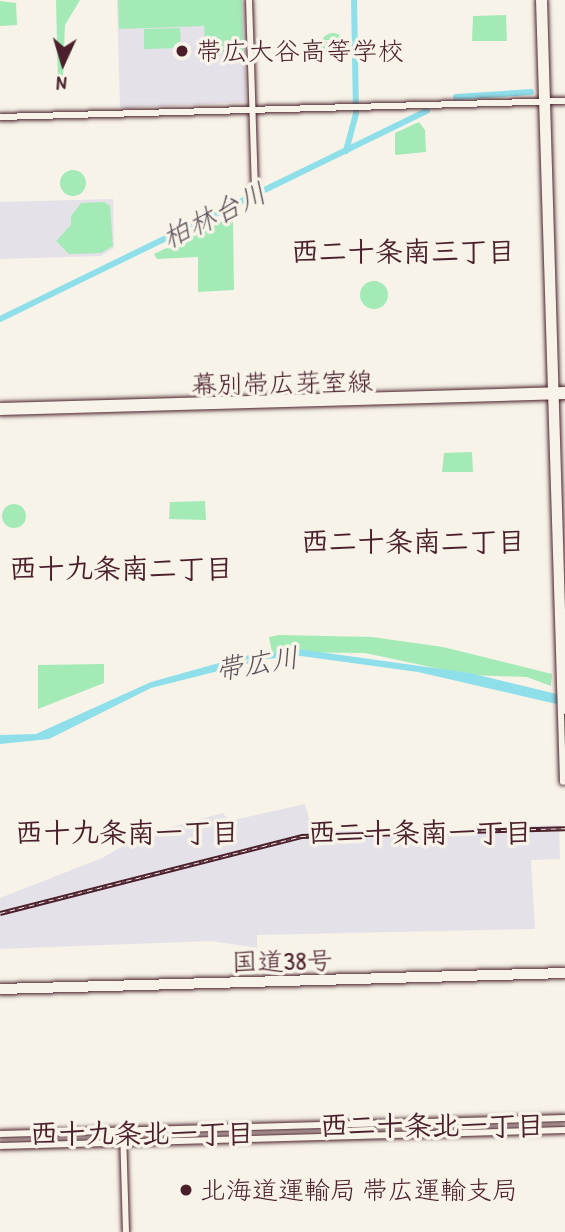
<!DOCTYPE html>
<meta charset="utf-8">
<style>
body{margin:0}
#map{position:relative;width:565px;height:1232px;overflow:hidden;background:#f7f3e8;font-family:"Patrick Hand","Klee One",sans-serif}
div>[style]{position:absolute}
.built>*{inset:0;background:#e5e1e8}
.green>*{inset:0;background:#a4eab7}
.round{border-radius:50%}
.water>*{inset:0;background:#8edfea}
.river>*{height:6px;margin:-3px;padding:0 3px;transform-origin:3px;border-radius:3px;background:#8edfea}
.roads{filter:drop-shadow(0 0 2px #4a1f2b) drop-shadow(0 0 2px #4a1f2b)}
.secondary>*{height:6px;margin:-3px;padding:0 3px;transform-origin:3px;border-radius:3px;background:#f7f3e8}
.primary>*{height:7px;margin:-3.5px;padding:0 3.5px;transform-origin:3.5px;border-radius:3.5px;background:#f7f3e8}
.highway>*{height:10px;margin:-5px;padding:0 5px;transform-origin:5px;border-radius:5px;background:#f7f3e8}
.rail>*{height:4.5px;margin-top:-2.25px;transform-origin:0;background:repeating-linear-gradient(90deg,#f7f3e8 0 5px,#4a1f2b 0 10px);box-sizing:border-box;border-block:2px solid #4a1f2b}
.dots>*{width:19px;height:19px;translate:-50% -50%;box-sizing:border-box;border:4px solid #f7f3e8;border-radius:50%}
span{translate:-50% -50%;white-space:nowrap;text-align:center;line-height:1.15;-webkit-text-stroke:7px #f7f3e8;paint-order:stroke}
.poi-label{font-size:26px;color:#4a1f2b}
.left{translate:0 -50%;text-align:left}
.street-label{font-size:26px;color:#4a1f2b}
.water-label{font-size:28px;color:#5b4f5b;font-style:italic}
.neighbourhood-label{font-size:28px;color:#4a1f2b;font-weight:700}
.north{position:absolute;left:28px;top:28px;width:70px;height:70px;-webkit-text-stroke:5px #f7f3e8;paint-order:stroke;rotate:184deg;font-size:19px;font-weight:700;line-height:28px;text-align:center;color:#4a1f2b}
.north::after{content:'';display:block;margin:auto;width:24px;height:32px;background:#4a1f2b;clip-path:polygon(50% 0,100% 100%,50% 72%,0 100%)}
</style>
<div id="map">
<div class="built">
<i style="clip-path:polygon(117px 0,244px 0,246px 102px,120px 108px)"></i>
<i style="clip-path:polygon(113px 199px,114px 248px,101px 256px,0 259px,0 202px)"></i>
<i style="clip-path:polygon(305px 804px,313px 832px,559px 825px,560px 859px,531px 860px,535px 929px,257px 935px,257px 948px,211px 941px,0 949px,0 898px,102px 858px,142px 835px,223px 813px,229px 821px)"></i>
</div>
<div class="green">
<i style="clip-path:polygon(56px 0,80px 0,65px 25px,63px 77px,68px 83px,58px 83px)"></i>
<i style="clip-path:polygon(118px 0,242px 0,243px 52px,206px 53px,204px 26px,119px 29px)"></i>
<i style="clip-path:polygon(0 1px,16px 3px,17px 25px,0 26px)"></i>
<i style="clip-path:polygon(506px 15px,507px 41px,472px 41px,473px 16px)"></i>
<i style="clip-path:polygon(180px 28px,181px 48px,144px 49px,144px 29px)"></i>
<i class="round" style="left:321px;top:33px;width:24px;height:24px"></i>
<i style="clip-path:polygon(419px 122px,425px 130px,426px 152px,395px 155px,395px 133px)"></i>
<i class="round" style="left:60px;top:170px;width:26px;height:26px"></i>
<i style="clip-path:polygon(104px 202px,110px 206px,113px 246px,101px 253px,69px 254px,56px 241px,71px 225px,71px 216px,81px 203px)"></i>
<i style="clip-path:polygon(233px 216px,234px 290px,198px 292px,198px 257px,157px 259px,154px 254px)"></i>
<i class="round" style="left:360px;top:281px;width:28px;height:28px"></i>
<i style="clip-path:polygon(472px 452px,473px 472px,442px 472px,444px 453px)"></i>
<i style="clip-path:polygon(205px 501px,206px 520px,169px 519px,170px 502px)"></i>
<i class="round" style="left:2px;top:504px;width:24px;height:24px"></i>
<i style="clip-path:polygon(279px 635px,372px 637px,443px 647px,552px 674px,551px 686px,527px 677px,468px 675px,365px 653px,272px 652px,269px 637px)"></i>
<i style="clip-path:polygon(104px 664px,104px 683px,38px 709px,38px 665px)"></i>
</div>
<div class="water">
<i style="clip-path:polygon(298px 649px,470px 673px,565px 696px,565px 706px,418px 672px,301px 656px,266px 659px,151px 688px,49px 739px,0 744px,0 735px,36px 734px,151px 682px,244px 656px)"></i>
</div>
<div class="river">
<i style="left:456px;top:97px;width:75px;rotate:-3.8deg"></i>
<i style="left:346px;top:151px;width:39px;rotate:-75deg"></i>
<i style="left:356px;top:113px;width:113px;rotate:-91deg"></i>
<i style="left:0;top:319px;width:475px;rotate:-26deg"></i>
</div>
<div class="roads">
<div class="secondary">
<i style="left:249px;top:0;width:191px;rotate:88.2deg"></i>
<i style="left:539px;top:0;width:782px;rotate:88.24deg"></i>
<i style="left:544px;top:0;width:711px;rotate:88.31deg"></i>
<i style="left:0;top:117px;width:565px;rotate:-1.62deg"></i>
<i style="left:123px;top:1131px;width:101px;rotate:88.3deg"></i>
<i style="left:0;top:1134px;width:565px;rotate:-1.62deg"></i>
<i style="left:0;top:1146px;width:565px;rotate:-1.62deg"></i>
</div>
<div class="primary">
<i style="left:0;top:406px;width:565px;rotate:-1.62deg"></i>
<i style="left:0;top:411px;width:565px;rotate:-1.62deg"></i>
</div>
<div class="highway">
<i style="left:0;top:989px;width:565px;rotate:-1.62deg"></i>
</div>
</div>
<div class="rail">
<i style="left:0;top:913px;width:311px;rotate:-14.3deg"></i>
<i style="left:301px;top:836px;width:264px;rotate:-1.7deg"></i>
</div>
<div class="dots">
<i style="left:182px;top:51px;background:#4a1f2b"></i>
<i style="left:186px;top:1190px;background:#4a1f2b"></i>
</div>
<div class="poi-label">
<span class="left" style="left:196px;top:51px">帯広大谷高等学校</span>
<span class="left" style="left:200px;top:1190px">北海道運輸局 帯広運輸支局</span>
</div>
<div class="street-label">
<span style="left:282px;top:383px;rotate:-1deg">幕別帯広芽室線</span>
<span style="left:282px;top:961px;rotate:-1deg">国道38号</span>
</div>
<div class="water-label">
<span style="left:214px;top:215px;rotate:-26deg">柏林台川</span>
<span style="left:257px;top:663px;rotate:-9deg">帯広川</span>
</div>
<div class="neighbourhood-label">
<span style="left:403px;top:251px">西二十条南三丁目</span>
<span style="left:413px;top:541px">西二十条南二丁目</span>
<span style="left:121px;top:568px">西十九条南二丁目</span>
<span style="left:127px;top:832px">西十九条南一丁目</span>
<span style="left:420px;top:832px">西二十条南一丁目</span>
<span style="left:432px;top:1125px">西二十条北一丁目</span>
<span style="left:142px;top:1133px">西十九条北一丁目</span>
</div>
<div class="north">N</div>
</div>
